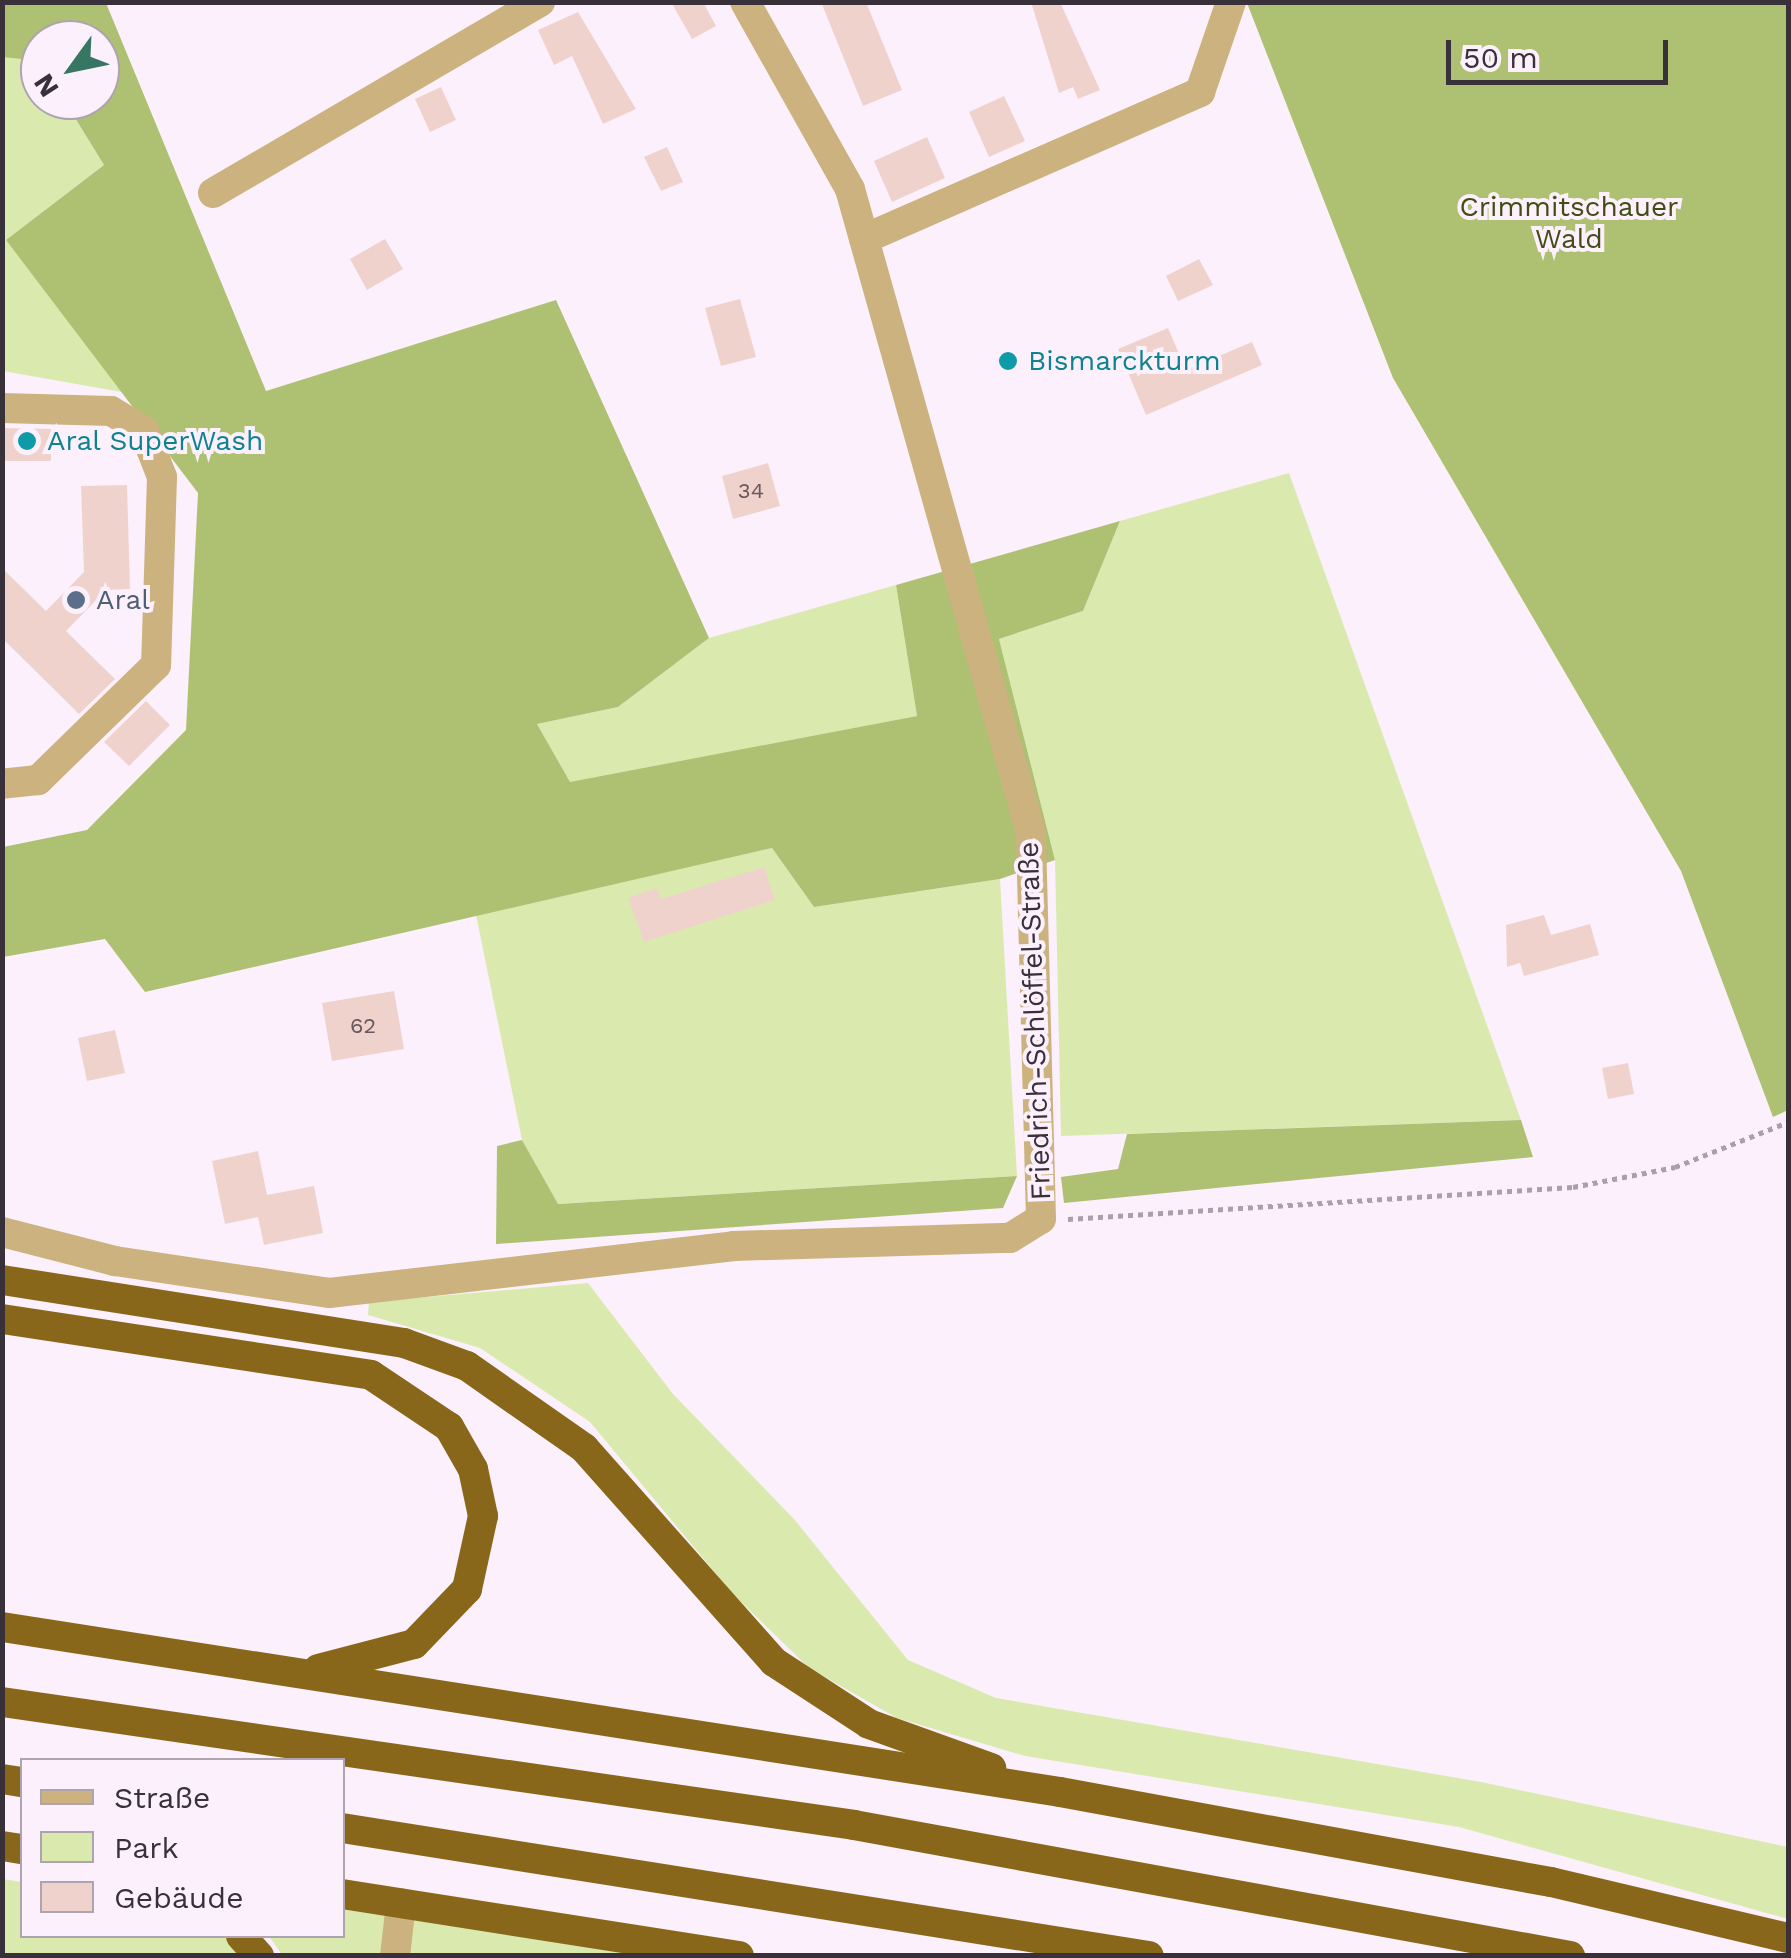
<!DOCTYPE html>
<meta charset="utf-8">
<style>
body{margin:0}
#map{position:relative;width:1791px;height:1958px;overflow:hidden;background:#fcf0fd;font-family:"Work Sans",sans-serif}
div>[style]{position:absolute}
.green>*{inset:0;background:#daeaaf}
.forest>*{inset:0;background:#aec172}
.building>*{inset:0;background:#f0d2cc}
.path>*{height:5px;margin-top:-2.5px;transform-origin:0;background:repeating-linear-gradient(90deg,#aa9fab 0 5px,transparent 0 10px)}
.minor>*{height:30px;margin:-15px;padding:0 15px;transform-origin:15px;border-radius:15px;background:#ccb27e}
.highway>*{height:30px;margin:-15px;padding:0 15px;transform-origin:15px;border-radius:15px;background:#89671a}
.dots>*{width:28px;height:28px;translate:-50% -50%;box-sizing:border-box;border:5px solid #fcf0fd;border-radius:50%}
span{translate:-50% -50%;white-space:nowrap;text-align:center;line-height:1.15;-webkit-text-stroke:8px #fcf0fd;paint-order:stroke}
.number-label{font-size:22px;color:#67595e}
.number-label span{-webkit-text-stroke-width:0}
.park-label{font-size:28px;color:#414d13}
.culture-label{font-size:28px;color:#0d838f}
.left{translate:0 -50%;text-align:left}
.service-label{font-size:28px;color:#4e5e75}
.street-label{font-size:28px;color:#39313a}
.frame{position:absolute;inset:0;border:5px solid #39313a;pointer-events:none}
.legend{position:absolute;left:20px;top:1758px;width:325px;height:180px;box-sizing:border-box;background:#fcf0fd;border:2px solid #aea4af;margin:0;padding:12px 18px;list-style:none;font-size:30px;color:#39313a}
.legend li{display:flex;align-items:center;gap:20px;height:50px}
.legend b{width:50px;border:2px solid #aea4af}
.north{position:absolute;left:20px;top:20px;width:100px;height:100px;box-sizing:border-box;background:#fcf0fd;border:2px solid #aea4af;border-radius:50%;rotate:237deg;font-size:28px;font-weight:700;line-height:40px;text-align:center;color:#39313a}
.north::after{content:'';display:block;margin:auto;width:35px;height:45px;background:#377663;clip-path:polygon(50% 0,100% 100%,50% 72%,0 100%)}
.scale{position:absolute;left:1446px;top:40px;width:222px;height:45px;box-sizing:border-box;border:5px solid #39313a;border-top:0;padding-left:12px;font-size:30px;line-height:35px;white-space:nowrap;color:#39313a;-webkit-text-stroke:8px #fcf0fd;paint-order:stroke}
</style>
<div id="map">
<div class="green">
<i style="clip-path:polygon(2px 57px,38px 58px,40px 100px,64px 100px,104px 165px,6px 240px,127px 393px,3px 371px)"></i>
<i style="clip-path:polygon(1289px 473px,1521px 1120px,1061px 1136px,1055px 860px,999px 639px,1083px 611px,1120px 521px)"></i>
<i style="clip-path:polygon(896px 585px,917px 716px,570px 783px,537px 724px,618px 707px,709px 638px)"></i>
<i style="clip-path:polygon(772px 848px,814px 907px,1000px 879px,1017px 1176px,557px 1204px,522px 1140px,475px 910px)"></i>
<i style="clip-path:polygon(588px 1283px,673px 1394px,794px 1519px,908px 1660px,996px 1698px,1481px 1782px,1788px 1847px,1788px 1919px,1459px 1827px,1025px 1756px,897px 1718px,809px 1668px,732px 1593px,590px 1422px,480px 1348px,368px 1315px,369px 1302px)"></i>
<i style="clip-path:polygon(2px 1879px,22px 1882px,22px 1936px,224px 1936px,240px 1955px,3px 1955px)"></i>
<i style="clip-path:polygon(343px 1909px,623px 1949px,624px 1955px,282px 1955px,269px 1936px,342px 1936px)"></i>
</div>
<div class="forest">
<i style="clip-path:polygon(3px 3px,106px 3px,266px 391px,556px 300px,709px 638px,618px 707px,537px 724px,570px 782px,917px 716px,896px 585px,1120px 521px,1083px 611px,999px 639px,1055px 860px,1000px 879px,814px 907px,772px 848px,145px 992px,105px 939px,3px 957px,3px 847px,87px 830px,186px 730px,198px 493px,6px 240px,104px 165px,64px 100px,100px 100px,100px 40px,40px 40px,40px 61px,3px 57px)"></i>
<i style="clip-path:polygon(1247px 3px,1788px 3px,1788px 1110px,1773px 1117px,1681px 871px,1393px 378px)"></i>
<i style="clip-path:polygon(1521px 1120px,1533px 1157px,1064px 1203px,1061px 1177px,1118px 1169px,1127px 1134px)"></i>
<i style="clip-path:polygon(522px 1140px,558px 1204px,1017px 1176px,1003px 1208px,496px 1244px,497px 1146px)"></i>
</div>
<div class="building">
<i style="clip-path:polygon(671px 2px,703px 2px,716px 26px,692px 39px)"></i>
<i style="clip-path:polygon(821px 2px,866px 2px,902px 90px,863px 106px)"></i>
<i style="clip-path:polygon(1031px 2px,1060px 2px,1100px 90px,1078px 99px,1073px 87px,1059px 93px)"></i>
<i style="clip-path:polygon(578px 12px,636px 109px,603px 124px,572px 56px,554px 65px,538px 30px)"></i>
<i style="clip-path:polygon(441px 87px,456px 120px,430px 132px,415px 99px)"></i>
<i style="clip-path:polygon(1004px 96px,1025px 141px,989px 157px,969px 112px)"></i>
<i style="clip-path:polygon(927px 137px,945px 178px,892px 202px,874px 161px)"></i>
<i style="clip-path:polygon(667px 147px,683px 182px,661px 191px,644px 157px)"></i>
<i style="clip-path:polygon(385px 239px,403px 269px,367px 290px,350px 259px)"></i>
<i style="clip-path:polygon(1199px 259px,1213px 285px,1178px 301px,1166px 276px)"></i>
<i style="clip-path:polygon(740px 299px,756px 357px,721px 366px,705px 308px)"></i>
<i style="clip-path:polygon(1168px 328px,1186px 370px,1252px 342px,1262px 365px,1146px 415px,1118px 349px)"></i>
<i style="clip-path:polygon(2px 428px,51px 429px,51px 461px,2px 461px)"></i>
<i style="clip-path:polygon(768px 463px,780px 506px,733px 519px,722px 476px)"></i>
<i style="clip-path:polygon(127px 485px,130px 589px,106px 590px,66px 631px,115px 679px,79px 714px,2px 638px,2px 568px,46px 611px,84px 572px,81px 486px)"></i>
<i style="clip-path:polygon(146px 701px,170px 725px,129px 766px,104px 742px)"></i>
<i style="clip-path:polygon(764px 867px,775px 900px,644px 942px,628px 898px,657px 888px,661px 899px)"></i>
<i style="clip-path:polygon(1544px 915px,1551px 935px,1590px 924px,1599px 955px,1524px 976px,1520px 963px,1507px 967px,1506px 925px)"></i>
<i style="clip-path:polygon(394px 991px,404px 1049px,332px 1061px,322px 1003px)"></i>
<i style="clip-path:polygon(115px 1030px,125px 1073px,87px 1081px,78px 1038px)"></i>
<i style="clip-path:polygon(1628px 1063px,1634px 1094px,1608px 1099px,1602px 1068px)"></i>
<i style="clip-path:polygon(258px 1151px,267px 1195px,314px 1186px,323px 1233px,264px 1245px,258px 1217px,225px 1224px,212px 1161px)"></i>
</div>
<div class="path">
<i style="left:1068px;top:1219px;width:506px;rotate:-3.63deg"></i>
<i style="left:1573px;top:1187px;width:104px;rotate:-11.1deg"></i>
<i style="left:1675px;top:1167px;width:122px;rotate:-21.7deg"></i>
</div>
<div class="minor">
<i style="left:213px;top:193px;width:379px;rotate:-30.3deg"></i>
<i style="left:864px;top:239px;width:367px;rotate:-23.6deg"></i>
<i style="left:1200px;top:92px;width:95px;rotate:-71deg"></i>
<i style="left:2px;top:408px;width:109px;rotate:1.6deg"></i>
<i style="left:111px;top:411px;width:39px;rotate:31deg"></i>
<i style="left:144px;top:431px;width:49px;rotate:68.6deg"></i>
<i style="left:162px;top:477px;width:188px;rotate:91.8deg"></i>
<i style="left:156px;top:665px;width:165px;rotate:135.7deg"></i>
<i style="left:38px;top:780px;width:36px;rotate:174deg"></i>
<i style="left:2px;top:1232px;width:117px;rotate:14.4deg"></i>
<i style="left:115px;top:1261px;width:216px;rotate:8.5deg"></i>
<i style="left:329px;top:1293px;width:408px;rotate:-6.6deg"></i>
<i style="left:734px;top:1246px;width:276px;rotate:-1.7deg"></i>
<i style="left:1010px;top:1238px;width:36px;rotate:-32deg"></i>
<i style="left:1041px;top:1219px;width:386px;rotate:-91.5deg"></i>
<i style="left:1031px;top:833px;width:669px;rotate:-105.7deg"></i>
<i style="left:850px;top:189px;width:214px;rotate:-119.3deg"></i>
<i style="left:395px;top:1956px;width:53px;rotate:-83.5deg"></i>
</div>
<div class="highway">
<i style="left:2px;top:1280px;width:407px;rotate:8.9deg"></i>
<i style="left:404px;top:1343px;width:67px;rotate:20.1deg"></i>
<i style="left:467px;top:1366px;width:143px;rotate:35deg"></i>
<i style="left:584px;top:1448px;width:286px;rotate:48.4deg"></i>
<i style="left:774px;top:1662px;width:113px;rotate:33.1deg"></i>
<i style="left:869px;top:1724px;width:130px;rotate:19.8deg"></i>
<i style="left:2px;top:1319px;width:373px;rotate:8.6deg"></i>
<i style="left:371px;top:1375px;width:94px;rotate:33.7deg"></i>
<i style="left:449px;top:1427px;width:48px;rotate:60.3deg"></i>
<i style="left:473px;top:1469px;width:48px;rotate:78deg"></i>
<i style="left:483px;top:1516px;width:75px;rotate:102.4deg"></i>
<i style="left:467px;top:1589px;width:76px;rotate:133.9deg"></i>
<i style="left:414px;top:1644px;width:99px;rotate:165.4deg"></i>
<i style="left:2px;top:1627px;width:1071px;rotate:8.86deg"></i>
<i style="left:1060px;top:1792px;width:499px;rotate:10.4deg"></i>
<i style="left:1551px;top:1882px;width:244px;rotate:13.3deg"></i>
<i style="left:2px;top:1702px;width:861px;rotate:8.21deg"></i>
<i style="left:854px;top:1825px;width:728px;rotate:10.37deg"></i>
<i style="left:2px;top:1779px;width:20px;rotate:9deg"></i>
<i style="left:342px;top:1828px;width:817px;rotate:9.01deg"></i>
<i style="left:2px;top:1846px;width:20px;rotate:9deg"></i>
<i style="left:342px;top:1894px;width:402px;rotate:8.9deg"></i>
<i style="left:241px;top:1936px;width:27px;rotate:48deg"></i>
</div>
<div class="dots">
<i style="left:1008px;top:361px;background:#0f9aa8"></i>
<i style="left:27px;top:441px;background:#0f9aa8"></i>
<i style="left:76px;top:600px;background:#5c6f8a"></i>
</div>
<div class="number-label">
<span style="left:751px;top:491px">34</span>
<span style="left:363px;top:1026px">62</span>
</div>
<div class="park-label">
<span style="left:1569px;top:223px">Crimmitschauer<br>Wald</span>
</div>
<div class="culture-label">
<span class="left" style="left:1028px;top:361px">Bismarckturm</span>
<span class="left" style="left:47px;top:441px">Aral SuperWash</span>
</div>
<div class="service-label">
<span class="left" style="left:96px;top:600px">Aral</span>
</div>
<div class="street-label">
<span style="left:1035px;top:1021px;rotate:-92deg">Friedrich-Schlöffel-Straße</span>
</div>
<div class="frame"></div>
<ul class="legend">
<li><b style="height:12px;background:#ccb27e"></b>Straße</li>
<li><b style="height:28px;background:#daeaaf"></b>Park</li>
<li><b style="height:28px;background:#f0d2cc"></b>Gebäude</li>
</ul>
<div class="north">N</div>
<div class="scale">50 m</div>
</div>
